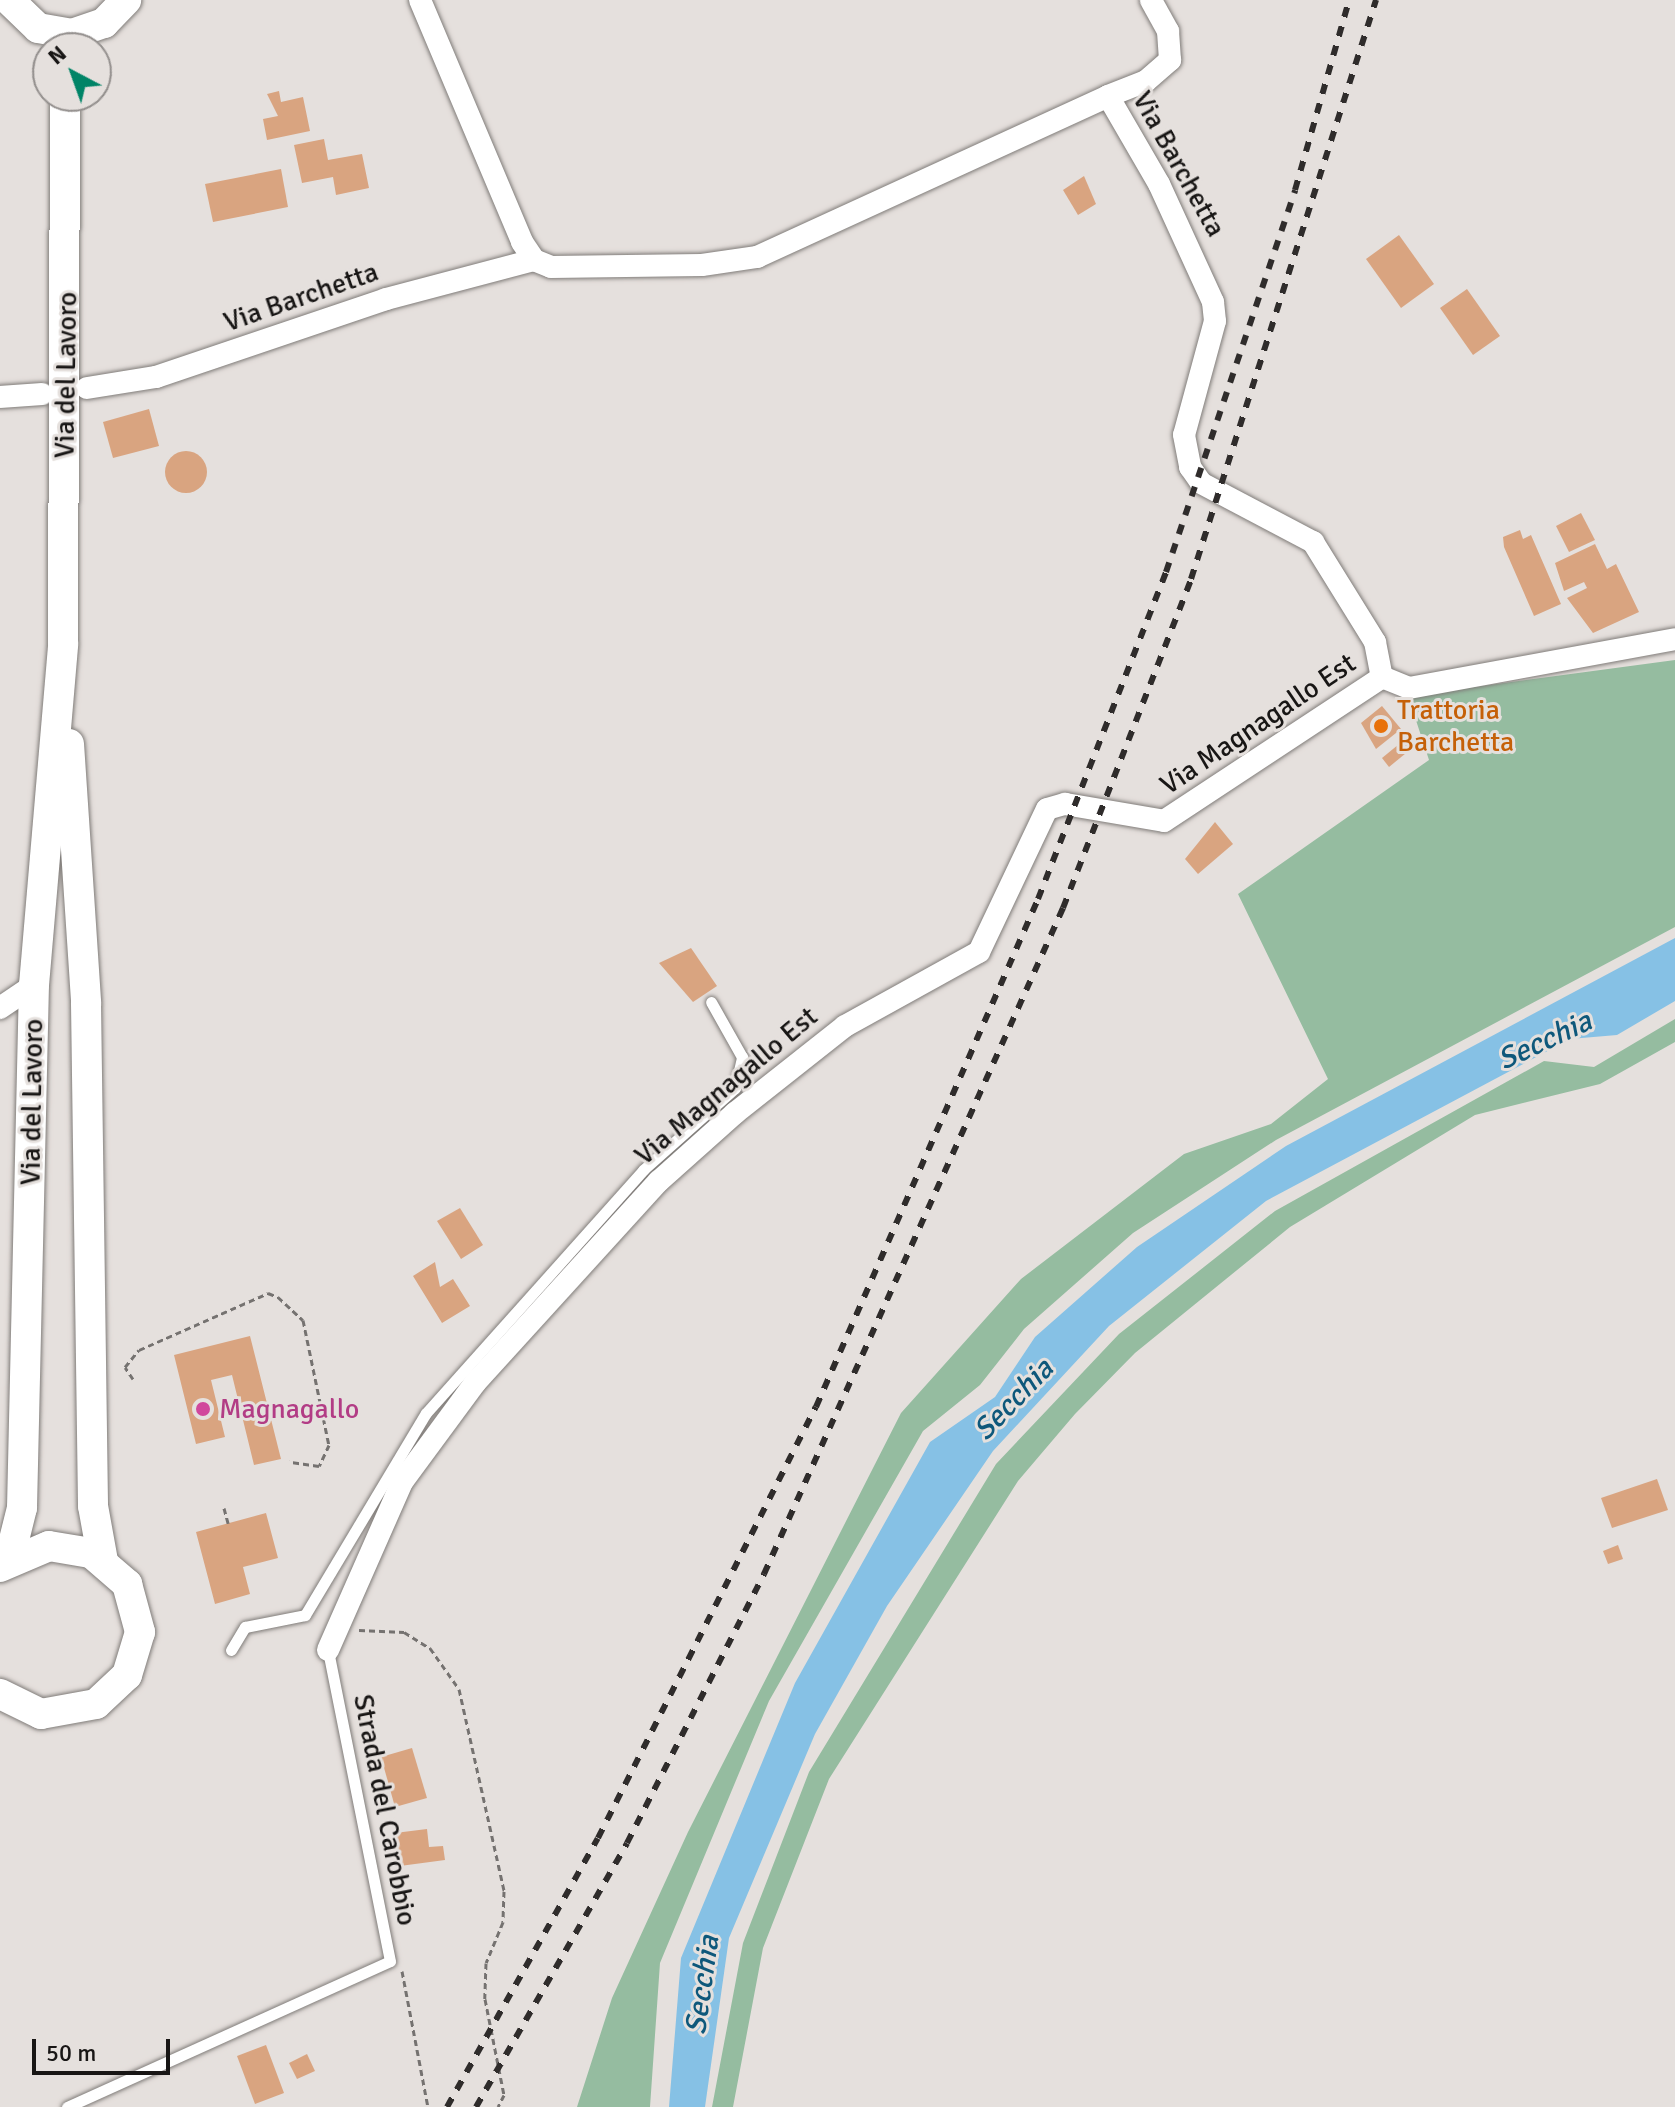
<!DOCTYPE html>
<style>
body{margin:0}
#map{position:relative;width:1675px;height:2107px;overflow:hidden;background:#e5e0dd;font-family:Signika,sans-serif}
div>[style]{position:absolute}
.green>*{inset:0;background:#95bca0}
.water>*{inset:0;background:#86c1e5}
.building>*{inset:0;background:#d9a480}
.round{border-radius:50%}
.path>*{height:3px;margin-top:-1.5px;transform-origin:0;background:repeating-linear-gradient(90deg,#757270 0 6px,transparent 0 10px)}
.roads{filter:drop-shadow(0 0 2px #807c79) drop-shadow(0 0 2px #807c79)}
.lane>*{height:11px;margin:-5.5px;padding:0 5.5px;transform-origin:5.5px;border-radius:5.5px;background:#fff}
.street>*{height:22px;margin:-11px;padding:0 11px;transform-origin:11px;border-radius:11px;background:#fff}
.secondary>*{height:30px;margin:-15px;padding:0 15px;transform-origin:15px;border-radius:15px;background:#fff}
.rail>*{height:6px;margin-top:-3px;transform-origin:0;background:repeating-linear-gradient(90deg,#2f2c2b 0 10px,transparent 0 20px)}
.dots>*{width:22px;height:22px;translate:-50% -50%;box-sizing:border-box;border:4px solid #e5e0dd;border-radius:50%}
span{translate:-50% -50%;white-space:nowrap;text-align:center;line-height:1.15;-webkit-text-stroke:6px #e5e0dd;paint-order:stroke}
.street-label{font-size:28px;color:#181615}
.food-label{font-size:28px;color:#c56008}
.left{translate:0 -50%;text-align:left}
.hotel-label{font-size:28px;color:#b23c85}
.water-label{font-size:30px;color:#0e587b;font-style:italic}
.north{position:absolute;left:32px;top:32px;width:80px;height:80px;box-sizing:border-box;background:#e5e0dd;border:2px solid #938f8d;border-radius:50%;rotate:319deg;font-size:22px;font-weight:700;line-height:32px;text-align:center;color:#181615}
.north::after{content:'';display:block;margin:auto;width:28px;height:36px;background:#008467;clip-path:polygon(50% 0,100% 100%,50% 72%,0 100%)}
.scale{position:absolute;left:32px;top:2039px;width:138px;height:36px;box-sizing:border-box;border:4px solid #181615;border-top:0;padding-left:10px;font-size:24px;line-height:28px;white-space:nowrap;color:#181615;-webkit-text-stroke:6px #e5e0dd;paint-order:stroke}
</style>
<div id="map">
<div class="green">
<i style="clip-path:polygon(1675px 660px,1675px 927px,1276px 1140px,1133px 1233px,1024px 1329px,980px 1385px,923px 1431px,769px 1701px,660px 1963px,650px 2107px,577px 2107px,612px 1998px,688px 1832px,901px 1413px,1021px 1279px,1184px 1154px,1271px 1124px,1328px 1079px,1238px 894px,1429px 760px,1408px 696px)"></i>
<i style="clip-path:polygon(1675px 1019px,1675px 1042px,1600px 1084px,1475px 1115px,1290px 1227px,1135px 1353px,1075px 1414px,1018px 1481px,829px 1779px,763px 1948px,733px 2107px,712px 2107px,743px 1943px,809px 1772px,996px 1464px,1119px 1334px,1275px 1211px,1544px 1061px,1594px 1067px)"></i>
</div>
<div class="water">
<i style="clip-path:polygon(1675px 938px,1675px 1001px,1617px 1035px,1570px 1039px,1266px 1201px,1109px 1326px,993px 1451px,887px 1606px,815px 1734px,729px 1938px,705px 2107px,669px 2107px,681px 1958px,795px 1683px,930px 1442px,995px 1397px,1035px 1337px,1137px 1247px,1286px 1146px)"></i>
</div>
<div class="building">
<i style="clip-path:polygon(279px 91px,281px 102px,303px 97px,310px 131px,267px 140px,263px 119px,278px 116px,267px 94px)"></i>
<i style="clip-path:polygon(324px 139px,328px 160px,362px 154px,369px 188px,336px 195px,333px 177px,302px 183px,294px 145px)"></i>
<i style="clip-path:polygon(281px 169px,288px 207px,213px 222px,205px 184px)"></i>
<i style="clip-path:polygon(1084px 176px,1096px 204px,1078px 215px,1063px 190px)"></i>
<i style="clip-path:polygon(1399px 235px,1434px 284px,1401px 308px,1366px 259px)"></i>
<i style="clip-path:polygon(1467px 289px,1500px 336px,1473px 355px,1440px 308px)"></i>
<i style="clip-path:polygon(149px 409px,159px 446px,113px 458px,103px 422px)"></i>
<i class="round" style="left:165px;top:451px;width:42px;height:42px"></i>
<i style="clip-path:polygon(1581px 513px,1595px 540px,1569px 552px,1556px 526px)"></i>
<i style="clip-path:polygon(1520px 530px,1523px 539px,1531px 535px,1561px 604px,1534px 616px,1504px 547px,1503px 537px)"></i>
<i style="clip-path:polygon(1595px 544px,1607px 569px,1616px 564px,1639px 612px,1593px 633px,1567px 598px,1587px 588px,1584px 582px,1564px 591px,1555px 563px)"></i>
<i style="clip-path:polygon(1382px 706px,1401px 729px,1376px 749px,1361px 723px)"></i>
<i style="clip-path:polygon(1404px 740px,1411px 749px,1389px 767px,1382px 758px)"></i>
<i style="clip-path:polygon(1215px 822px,1233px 844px,1198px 874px,1185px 859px)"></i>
<i style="clip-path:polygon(691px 948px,717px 986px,693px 1002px,659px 963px)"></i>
<i style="clip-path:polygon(460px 1208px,483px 1245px,461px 1259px,437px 1221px)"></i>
<i style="clip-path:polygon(435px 1262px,440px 1287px,453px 1279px,470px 1306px,442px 1323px,413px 1276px)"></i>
<i style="clip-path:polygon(250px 1336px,281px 1459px,254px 1465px,232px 1375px,211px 1380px,225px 1437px,196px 1444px,174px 1355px)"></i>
<i style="clip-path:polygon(1657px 1479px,1668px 1510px,1612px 1528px,1601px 1498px)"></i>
<i style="clip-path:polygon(266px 1513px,278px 1558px,243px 1567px,250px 1594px,215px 1604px,196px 1532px)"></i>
<i style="clip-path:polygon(1618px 1545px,1623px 1559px,1608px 1564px,1603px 1551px)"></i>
<i style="clip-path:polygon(412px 1748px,427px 1798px,395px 1807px,381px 1757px)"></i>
<i style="clip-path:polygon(427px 1829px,429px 1847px,443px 1846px,445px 1860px,400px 1866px,395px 1833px)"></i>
<i style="clip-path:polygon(266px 2045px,284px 2093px,255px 2104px,237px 2056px)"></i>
<i style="clip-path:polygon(307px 2054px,315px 2071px,297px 2079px,289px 2063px)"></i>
</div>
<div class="path">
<i style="left:133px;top:1379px;width:14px;rotate:-124deg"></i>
<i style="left:125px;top:1367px;width:22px;rotate:-51deg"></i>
<i style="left:139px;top:1350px;width:141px;rotate:-23.8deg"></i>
<i style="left:268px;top:1293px;width:11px;rotate:22deg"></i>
<i style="left:278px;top:1297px;width:34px;rotate:43deg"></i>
<i style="left:303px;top:1320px;width:128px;rotate:78.3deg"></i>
<i style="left:329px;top:1445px;width:23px;rotate:115deg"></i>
<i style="left:319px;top:1466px;width:30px;rotate:-172deg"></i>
<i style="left:224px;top:1508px;width:16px;rotate:75deg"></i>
<i style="left:359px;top:1630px;width:45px;rotate:2.5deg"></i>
<i style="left:404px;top:1632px;width:31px;rotate:32deg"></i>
<i style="left:430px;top:1648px;width:50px;rotate:54.7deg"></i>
<i style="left:459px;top:1689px;width:207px;rotate:77.4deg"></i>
<i style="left:504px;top:1891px;width:31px;rotate:92deg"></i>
<i style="left:503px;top:1922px;width:44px;rotate:112.5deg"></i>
<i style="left:486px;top:1963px;width:36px;rotate:92deg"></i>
<i style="left:485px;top:1999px;width:98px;rotate:78.8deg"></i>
<i style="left:504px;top:2095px;width:13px;rotate:117deg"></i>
<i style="left:402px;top:1971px;width:138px;rotate:79.2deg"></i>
</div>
<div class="roads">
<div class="lane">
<i style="left:231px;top:1650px;width:27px;rotate:-59deg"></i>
<i style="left:245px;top:1627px;width:61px;rotate:-11.3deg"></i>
<i style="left:305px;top:1615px;width:235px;rotate:-59.1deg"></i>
<i style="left:426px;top:1413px;width:326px;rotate:-48.2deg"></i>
<i style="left:643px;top:1170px;width:123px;rotate:-41.7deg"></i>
<i style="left:735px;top:1088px;width:32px;rotate:-77deg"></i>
<i style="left:742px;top:1057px;width:63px;rotate:-119.4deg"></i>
<i style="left:67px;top:2107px;width:354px;rotate:-24.3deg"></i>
<i style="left:390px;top:1961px;width:317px;rotate:-101.3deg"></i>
</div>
<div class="street">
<i style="left:420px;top:0;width:263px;rotate:67.1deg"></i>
<i style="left:522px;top:242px;width:22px;rotate:56deg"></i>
<i style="left:534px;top:260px;width:18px;rotate:22deg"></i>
<i style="left:551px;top:267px;width:151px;rotate:-0.8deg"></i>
<i style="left:702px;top:265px;width:56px;rotate:-8.3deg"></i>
<i style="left:757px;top:257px;width:386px;rotate:-24.6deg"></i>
<i style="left:1108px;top:96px;width:102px;rotate:59.9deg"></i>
<i style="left:1159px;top:184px;width:130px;rotate:65.4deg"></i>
<i style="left:1213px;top:302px;width:19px;rotate:84deg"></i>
<i style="left:1215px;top:321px;width:118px;rotate:105.2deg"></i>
<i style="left:1184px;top:435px;width:33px;rotate:79deg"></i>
<i style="left:1190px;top:467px;width:19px;rotate:55deg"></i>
<i style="left:1201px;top:483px;width:127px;rotate:27.8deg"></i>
<i style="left:1313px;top:542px;width:118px;rotate:58.2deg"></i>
<i style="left:1375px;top:642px;width:36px;rotate:79deg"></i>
<i style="left:1108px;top:96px;width:41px;rotate:-21.5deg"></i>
<i style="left:1146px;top:81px;width:32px;rotate:-41deg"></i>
<i style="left:1170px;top:60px;width:29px;rotate:-94deg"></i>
<i style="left:1168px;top:31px;width:35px;rotate:-119deg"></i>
<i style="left:87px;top:388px;width:70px;rotate:-9.1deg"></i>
<i style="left:156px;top:377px;width:243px;rotate:-18.7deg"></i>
<i style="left:386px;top:299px;width:153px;rotate:-14.8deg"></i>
<i style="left:0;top:397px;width:42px;rotate:-4.1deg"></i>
<i style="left:0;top:1008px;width:41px;rotate:-34.1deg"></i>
<i style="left:328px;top:1650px;width:184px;rotate:-66.2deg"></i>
<i style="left:402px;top:1482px;width:123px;rotate:-53.6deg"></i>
<i style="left:475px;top:1383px;width:273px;rotate:-47.7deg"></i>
<i style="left:659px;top:1181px;width:102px;rotate:-41.8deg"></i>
<i style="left:735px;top:1113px;width:140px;rotate:-38.3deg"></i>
<i style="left:845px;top:1026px;width:153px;rotate:-28.9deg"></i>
<i style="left:979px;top:952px;width:158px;rotate:-64.6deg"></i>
<i style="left:1047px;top:809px;width:19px;rotate:-16deg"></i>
<i style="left:1065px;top:804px;width:100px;rotate:9.7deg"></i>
<i style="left:1164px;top:821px;width:261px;rotate:-33.4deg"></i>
<i style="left:1382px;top:677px;width:29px;rotate:22deg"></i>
<i style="left:1409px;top:688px;width:270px;rotate:-10.4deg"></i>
</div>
<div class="secondary">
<i style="left:9px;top:0;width:40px;rotate:44deg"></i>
<i style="left:38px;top:28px;width:35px;rotate:10deg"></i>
<i style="left:72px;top:34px;width:34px;rotate:-19deg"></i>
<i style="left:104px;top:23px;width:32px;rotate:-46deg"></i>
<i style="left:69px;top:744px;width:260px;rotate:86.2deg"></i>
<i style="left:86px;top:1003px;width:503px;rotate:89.2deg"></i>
<i style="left:93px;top:1506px;width:56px;rotate:79.7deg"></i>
<i style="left:9px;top:1560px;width:54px;rotate:-76deg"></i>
<i style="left:22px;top:1508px;width:523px;rotate:-88.69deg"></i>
<i style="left:34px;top:985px;width:342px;rotate:-85.1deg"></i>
<i style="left:63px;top:644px;width:548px;rotate:-89.79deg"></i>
<i style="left:0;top:1567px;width:53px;rotate:-23.2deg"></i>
<i style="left:49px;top:1546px;width:43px;rotate:9.5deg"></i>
<i style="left:91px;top:1553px;width:48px;rotate:40.7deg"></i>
<i style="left:127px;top:1584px;width:50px;rotate:74.8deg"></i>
<i style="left:140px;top:1632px;width:45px;rotate:106.8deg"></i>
<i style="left:127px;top:1675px;width:42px;rotate:136.9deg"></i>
<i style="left:96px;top:1704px;width:56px;rotate:169.7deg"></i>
<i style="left:41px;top:1714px;width:46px;rotate:-154deg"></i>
</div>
</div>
<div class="rail">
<i style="left:447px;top:2107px;width:308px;rotate:-60.7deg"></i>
<i style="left:598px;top:1838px;width:483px;rotate:-63.2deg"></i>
<i style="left:816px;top:1407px;width:554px;rotate:-66.39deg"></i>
<i style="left:1038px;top:899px;width:351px;rotate:-68.6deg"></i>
<i style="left:1166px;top:572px;width:403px;rotate:-71.3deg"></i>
<i style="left:1295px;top:190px;width:198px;rotate:-74.1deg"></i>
<i style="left:476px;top:2107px;width:304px;rotate:-60.2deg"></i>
<i style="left:627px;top:1843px;width:302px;rotate:-63deg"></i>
<i style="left:764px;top:1574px;width:730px;rotate:-65.82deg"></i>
<i style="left:1063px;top:908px;width:353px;rotate:-68.7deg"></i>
<i style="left:1191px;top:579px;width:608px;rotate:-72.28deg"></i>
</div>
<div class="dots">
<i style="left:1381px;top:726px;background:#e8710a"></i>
<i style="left:203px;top:1409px;background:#d1479c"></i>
</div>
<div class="street-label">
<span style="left:1179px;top:164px;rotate:61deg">Via Barchetta</span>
<span style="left:301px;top:297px;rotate:-19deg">Via Barchetta</span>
<span style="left:66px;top:375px;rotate:-89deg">Via del Lavoro</span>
<span style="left:1258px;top:724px;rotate:-34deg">Via Magnagallo Est</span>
<span style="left:726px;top:1086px;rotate:-40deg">Via Magnagallo Est</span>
<span style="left:32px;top:1102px;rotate:-89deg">Via del Lavoro</span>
<span style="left:385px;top:1810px;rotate:79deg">Strada del Carobbio</span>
</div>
<div class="food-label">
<span class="left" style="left:1397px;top:726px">Trattoria<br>Barchetta</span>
</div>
<div class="hotel-label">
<span class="left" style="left:219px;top:1409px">Magnagallo</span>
</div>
<div class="water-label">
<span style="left:1545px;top:1041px;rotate:-25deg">Secchia</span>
<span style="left:1014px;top:1400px;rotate:-46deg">Secchia</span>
<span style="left:703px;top:1985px;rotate:-82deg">Secchia</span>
</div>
<div class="north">N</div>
<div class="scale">50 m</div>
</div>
